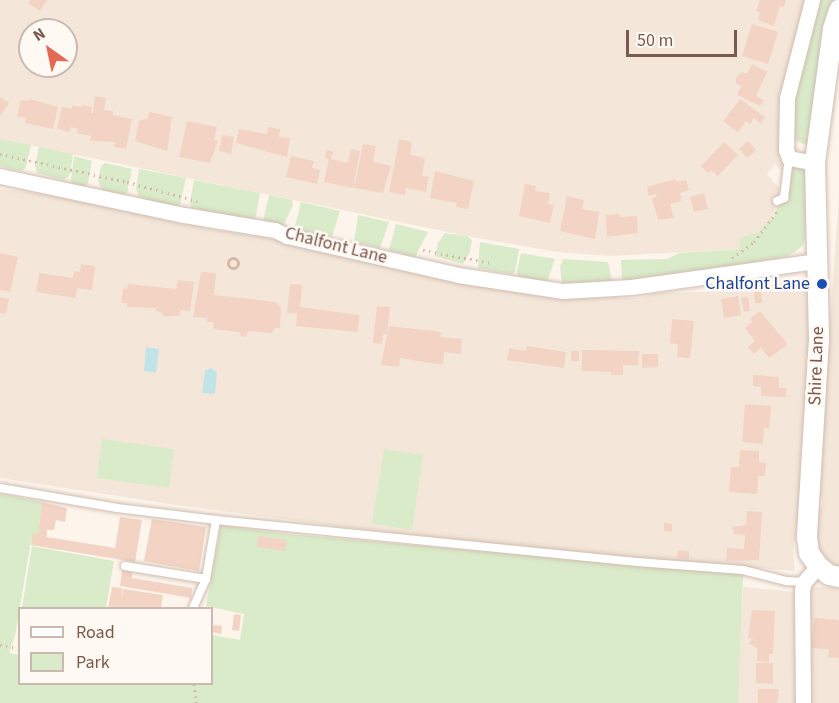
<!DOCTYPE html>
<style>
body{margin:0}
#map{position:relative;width:839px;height:703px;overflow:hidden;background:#fdf5ec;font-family:"Source Sans 3",sans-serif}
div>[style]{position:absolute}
.residential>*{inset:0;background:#f4e7da}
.green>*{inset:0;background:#d9ebc9}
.water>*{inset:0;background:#c0e4e7}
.building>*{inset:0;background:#f2d3c4}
.path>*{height:3px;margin-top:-1.5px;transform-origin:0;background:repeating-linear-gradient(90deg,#d8b6a6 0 1.5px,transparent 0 6px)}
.path>.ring{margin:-1.5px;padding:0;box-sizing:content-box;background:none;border:3px solid #d8b6a6;border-radius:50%}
.roads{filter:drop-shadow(0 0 2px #d0bcb0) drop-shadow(0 0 2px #d0bcb0)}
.service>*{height:8px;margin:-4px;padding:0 4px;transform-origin:4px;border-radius:4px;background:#fff}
.minor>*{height:15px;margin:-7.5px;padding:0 7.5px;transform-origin:7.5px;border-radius:7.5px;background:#fff}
.tertiary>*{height:20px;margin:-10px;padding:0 10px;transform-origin:10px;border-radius:10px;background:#fff}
.dots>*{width:16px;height:16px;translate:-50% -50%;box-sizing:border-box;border:3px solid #fff9f3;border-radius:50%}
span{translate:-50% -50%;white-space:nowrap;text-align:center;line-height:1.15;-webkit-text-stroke:5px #fff9f3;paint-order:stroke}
.street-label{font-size:18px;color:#795a4e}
.transit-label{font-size:18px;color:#164399}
.right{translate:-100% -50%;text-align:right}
.legend{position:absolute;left:18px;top:607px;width:195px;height:78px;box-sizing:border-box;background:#fff9f3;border:2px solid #c9b9b1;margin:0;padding:8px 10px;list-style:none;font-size:18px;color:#795a4e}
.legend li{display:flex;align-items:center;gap:12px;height:30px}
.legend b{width:30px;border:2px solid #c9b9b1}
.north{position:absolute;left:18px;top:18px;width:60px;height:60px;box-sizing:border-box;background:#fff9f3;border:2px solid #c9b9b1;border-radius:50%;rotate:327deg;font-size:16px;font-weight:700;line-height:24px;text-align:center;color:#795a4e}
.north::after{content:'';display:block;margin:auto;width:21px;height:27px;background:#e36b54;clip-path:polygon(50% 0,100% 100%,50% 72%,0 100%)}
.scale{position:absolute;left:626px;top:30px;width:111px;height:27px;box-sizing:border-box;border:3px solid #795a4e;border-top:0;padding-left:8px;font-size:18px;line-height:21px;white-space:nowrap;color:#795a4e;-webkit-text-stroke:4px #fff9f3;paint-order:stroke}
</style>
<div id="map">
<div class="residential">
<i style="clip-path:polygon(evenodd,0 0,808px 0,799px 33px,782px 171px,775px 164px,767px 174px,779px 188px,778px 206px,768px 225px,749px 237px,740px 238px,740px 249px,611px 256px,557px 252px,467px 236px,0 139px,0 0,30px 30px,66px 30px,66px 66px,30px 66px,30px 30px)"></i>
<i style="clip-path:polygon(0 189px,49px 194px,202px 224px,204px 228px,221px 231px,265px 237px,301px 246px,573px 298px,641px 298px,655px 293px,705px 292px,739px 286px,740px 289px,751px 285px,797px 283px,807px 289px,813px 308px,799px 514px,793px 550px,795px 571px,555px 551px,351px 528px,169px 504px,0 478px)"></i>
<i style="clip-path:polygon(839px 197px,839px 567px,822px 556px,817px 546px,815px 517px,818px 508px,822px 507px,822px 497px,817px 495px)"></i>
<i style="clip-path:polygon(743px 587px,795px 592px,817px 587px,839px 588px,839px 703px,737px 703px)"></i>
</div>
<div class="green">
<i style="clip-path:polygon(818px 0,834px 0,825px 28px,808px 146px,791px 138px,794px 97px)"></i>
<i style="clip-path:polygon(0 139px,31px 145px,26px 167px,22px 171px,0 166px)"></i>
<i style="clip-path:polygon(39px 147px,73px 154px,70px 175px,64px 180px,37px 173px,35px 165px)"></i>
<i style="clip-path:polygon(74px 156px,92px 161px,88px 183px,84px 187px,73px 184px,71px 180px)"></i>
<i style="clip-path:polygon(105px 163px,132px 169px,127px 193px,122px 195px,102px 190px,98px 181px,101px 166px)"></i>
<i style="clip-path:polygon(793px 165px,807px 166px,805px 238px,803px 245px,795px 252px,785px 257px,715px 269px,624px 281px,622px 278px,621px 260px,667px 259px,679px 253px,740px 249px,740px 238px,758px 232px,774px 216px)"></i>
<i style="clip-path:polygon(139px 169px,186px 178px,180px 205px,175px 207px,139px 197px,136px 189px)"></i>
<i style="clip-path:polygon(194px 180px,260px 193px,255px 221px,192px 209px,190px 202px)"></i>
<i style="clip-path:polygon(269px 195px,292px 200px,293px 205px,283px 227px,263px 221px)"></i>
<i style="clip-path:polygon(301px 202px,340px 211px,332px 237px,294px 230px)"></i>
<i style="clip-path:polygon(358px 215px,389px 222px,380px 248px,354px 242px)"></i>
<i style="clip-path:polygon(396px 224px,428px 232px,415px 257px,389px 250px)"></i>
<i style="clip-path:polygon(445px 233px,467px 236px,472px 240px,470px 252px,463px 264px,435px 256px,438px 243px)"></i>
<i style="clip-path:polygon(480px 242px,519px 249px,515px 272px,512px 274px,478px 268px)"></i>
<i style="clip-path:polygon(521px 253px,555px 259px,547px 283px,519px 278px,517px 271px)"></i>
<i style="clip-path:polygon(563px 259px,608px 262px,612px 281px,584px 285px,562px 283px,560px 267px)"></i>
<i style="clip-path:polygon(102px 439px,174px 449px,169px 488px,97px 478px)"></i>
<i style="clip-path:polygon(384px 449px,423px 455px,412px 530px,372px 524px)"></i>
<i style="clip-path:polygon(0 494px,42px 502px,38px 535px,32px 535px,15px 636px,9px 653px,19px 655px,20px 684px,212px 684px,212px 635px,240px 640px,244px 614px,206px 606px,221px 525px,288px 534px,743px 574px,738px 703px,0 703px)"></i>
<i style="clip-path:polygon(32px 546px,114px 561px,106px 608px,22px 608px)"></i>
</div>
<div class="water">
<i style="clip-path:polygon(146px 347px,159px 349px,156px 373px,144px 371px)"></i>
<i style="clip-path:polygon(211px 368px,217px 372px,215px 394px,202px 393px,205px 371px)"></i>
</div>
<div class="building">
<i style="clip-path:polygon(30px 0,47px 0,40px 11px,28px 3px)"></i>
<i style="clip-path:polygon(760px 0,786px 0,784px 7px,780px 6px,774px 26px,758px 20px,760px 12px,756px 11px)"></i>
<i style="clip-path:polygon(752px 24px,778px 32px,768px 64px,742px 56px)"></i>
<i style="clip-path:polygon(752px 64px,767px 72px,756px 96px,764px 100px,760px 106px,737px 95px,741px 86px,736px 83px,736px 77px,742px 72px,747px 74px)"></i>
<i style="clip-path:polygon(95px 96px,106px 98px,104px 110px,113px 111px,113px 115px,132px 119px,126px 149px,114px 147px,115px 142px,90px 141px,91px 136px,77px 133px,78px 129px,71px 127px,70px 132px,57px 129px,62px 107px,71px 109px,72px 106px,81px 107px,82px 105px,92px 107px,91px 113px,93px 113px)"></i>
<i style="clip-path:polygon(0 97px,9px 103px,0 116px)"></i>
<i style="clip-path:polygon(30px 99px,58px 107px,53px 129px,25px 123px,26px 118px,17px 116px,21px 100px,29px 101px)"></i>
<i style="clip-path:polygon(740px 99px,765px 117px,761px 124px,754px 118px,750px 124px,746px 121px,738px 132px,723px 121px)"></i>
<i style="clip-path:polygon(149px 112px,172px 117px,167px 151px,135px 141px,139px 121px,148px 118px)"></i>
<i style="clip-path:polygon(187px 121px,217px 127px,214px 140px,218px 141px,210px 163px,179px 157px)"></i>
<i style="clip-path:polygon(268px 127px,280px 129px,279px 137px,290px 138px,287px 157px,236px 143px,239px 129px,267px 134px)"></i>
<i style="clip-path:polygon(222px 135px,234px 137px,231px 154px,219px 151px)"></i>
<i style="clip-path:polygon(399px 139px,412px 142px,410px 155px,425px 158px,422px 176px,429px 177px,426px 192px,406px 188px,405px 195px,389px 192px)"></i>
<i style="clip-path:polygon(748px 141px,756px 150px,747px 158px,739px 149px)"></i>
<i style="clip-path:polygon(724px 142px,738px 155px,718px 176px,711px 170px,708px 173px,701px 166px)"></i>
<i style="clip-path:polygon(363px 144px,376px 146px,373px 162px,391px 166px,383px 193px,354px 188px)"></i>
<i style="clip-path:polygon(351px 149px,360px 151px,353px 188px,324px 182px,329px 159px,325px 158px,327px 150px,333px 152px,331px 159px,348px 163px)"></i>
<i style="clip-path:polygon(291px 156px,314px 161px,312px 168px,320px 170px,317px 184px,286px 177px)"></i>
<i style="clip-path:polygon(435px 171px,474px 181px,468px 209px,456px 207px,457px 203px,430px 198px)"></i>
<i style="clip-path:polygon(675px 179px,676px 182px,686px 180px,689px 190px,680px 193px,682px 201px,670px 204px,674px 218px,658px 220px,652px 198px,657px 197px,656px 194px,649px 196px,647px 187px)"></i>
<i style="clip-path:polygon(525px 184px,536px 186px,535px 191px,550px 193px,548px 204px,554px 205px,550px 223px,519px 216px)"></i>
<i style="clip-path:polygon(704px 193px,708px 209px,694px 212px,690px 197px)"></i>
<i style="clip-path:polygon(567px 196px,584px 200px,582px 209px,599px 212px,595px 239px,560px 231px)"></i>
<i style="clip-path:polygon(619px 214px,620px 217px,637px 216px,638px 233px,607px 237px,606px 215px)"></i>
<i style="clip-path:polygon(0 253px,18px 257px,10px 292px,0 290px)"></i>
<i style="clip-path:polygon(81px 264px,95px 266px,92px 290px,77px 288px,76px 298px,36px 292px,39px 273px,73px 278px,74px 271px,80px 272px)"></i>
<i style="clip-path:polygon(201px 272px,216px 273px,214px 295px,276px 302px,281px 308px,280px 328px,275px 328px,272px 333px,249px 331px,245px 337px,241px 336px,239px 332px,213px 329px,214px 322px,207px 322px,207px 318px,193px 317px)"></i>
<i style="clip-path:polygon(178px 280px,194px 282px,190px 311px,180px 310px,180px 315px,165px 317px,161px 312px,156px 311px,156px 308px,127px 307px,127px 303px,121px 303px,123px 288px,127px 289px,128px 284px,176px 289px)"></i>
<i style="clip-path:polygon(290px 284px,302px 285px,300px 307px,359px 315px,358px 332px,296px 326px,297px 313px,287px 313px)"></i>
<i style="clip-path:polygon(754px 291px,761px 291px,762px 303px,755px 303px)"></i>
<i style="clip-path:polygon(738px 296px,741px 315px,724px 318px,721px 299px)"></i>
<i style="clip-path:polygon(0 297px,9px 299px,6px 314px,0 313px)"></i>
<i style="clip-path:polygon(748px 297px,750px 311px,744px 312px,741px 298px)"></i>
<i style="clip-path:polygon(377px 306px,390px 307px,387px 334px,383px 334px,382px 344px,373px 343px)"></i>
<i style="clip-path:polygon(760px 311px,786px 342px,786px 346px,769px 358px,761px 348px,754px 354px,748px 347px,755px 341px,745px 328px,752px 322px,750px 319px)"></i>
<i style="clip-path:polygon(672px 319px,694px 321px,690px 358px,677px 357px,678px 344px,670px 343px)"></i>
<i style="clip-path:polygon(389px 326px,441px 332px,440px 337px,462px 339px,461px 354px,444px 352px,443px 365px,400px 358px,399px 367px,381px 365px)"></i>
<i style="clip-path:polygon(527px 346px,566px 352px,564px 368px,507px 360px,509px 348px,526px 351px)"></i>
<i style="clip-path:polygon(582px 350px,639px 351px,638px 365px,623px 365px,623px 375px,611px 375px,611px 372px,582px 371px)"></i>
<i style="clip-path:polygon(571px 351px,579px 351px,579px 361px,571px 361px)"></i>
<i style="clip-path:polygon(642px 354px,658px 354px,658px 367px,642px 368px)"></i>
<i style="clip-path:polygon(753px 375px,779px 377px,779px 388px,786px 388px,786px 397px,761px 396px,761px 387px,753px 386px)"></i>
<i style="clip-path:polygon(745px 404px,771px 406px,769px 429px,764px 428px,763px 444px,742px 442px)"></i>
<i style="clip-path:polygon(740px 450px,759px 451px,759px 462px,766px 463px,765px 476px,758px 476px,757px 494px,729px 492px,731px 467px,739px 467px)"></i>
<i style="clip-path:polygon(42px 502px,67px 508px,65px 522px,56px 520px,54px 530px,47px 530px,47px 537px,115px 548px,120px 517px,142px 520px,135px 562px,31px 545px,32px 534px,38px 535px)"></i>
<i style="clip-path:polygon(747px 511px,762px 512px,759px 560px,726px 561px,727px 548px,744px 549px,745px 535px,734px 534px,732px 527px,746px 525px)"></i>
<i style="clip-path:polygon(152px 519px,206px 527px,199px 571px,144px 561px)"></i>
<i style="clip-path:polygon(664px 523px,672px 524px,672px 532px,664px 531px)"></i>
<i style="clip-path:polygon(258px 536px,287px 540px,285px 551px,257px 547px)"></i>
<i style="clip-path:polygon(678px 550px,689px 551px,689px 559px,677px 558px)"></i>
<i style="clip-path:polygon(122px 570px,132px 572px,132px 578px,192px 588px,191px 598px,120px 586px)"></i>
<i style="clip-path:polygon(112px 587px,122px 588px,122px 598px,123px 589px,163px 595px,161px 608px,108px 608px)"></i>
<i style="clip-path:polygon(752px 610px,775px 611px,773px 654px,769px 654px,769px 662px,757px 661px,757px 648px,749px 644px,752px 639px,757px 639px,748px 638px)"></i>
<i style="clip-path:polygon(234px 614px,241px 615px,239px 631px,232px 630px)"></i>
<i style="clip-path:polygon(814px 618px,839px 620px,839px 658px,828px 657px,829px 649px,811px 648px)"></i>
<i style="clip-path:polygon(214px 625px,222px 626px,221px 634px,212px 632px)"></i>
<i style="clip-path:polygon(756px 663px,773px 663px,773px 684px,756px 683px)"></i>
<i style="clip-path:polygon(758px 689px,779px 689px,777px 703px,758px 703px)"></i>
</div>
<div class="path">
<i style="left:0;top:154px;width:130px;rotate:12.4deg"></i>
<i style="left:127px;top:182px;width:73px;rotate:15.2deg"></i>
<i style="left:423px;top:250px;width:68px;rotate:11deg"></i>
<i style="left:732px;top:258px;width:27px;rotate:-36deg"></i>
<i style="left:754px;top:242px;width:39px;rotate:-53deg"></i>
<i class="ring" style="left:228px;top:258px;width:7px;height:7px"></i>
<i style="left:0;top:645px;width:20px;rotate:11deg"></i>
<i style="left:194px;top:684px;width:19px;rotate:84deg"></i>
</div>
<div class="roads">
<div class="service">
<i style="left:777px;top:201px;width:8px;rotate:-23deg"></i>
<i style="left:784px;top:198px;width:40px;rotate:-82.9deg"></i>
<i style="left:0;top:488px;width:119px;rotate:9.7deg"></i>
<i style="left:117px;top:508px;width:100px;rotate:6.9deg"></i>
<i style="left:216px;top:520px;width:423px;rotate:5.7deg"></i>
<i style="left:637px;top:562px;width:106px;rotate:4.3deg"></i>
<i style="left:743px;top:570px;width:44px;rotate:14.3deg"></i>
<i style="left:786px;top:581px;width:18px;rotate:3deg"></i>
<i style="left:125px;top:566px;width:82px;rotate:9.1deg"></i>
<i style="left:193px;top:608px;width:32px;rotate:-66deg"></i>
<i style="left:206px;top:579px;width:60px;rotate:-80.4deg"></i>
</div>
<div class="minor">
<i style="left:812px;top:0;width:101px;rotate:104.3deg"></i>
<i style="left:787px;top:98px;width:52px;rotate:91.1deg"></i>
<i style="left:786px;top:150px;width:9px;rotate:69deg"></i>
<i style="left:789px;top:158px;width:26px;rotate:11deg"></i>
<i style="left:0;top:176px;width:188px;rotate:12deg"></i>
<i style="left:184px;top:215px;width:92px;rotate:9.4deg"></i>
<i style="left:275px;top:230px;width:13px;rotate:27deg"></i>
<i style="left:287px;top:236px;width:175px;rotate:12.8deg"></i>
<i style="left:458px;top:275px;width:105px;rotate:8.7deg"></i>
<i style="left:562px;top:291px;width:69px;rotate:-3.3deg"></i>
<i style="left:631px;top:287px;width:188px;rotate:-8deg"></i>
<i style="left:803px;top:703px;width:113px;rotate:-90.5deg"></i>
<i style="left:802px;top:590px;width:8px;rotate:-76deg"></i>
<i style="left:804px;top:582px;width:21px;rotate:-49deg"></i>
</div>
<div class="tertiary">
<i style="left:839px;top:10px;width:20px;rotate:108deg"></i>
<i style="left:833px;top:29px;width:135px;rotate:97.7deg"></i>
<i style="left:815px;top:163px;width:176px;rotate:88.7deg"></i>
<i style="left:819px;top:339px;width:199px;rotate:93.5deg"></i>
<i style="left:807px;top:538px;width:15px;rotate:82deg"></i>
<i style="left:809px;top:553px;width:16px;rotate:55deg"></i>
<i style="left:818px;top:566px;width:14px;rotate:39deg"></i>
<i style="left:829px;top:575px;width:10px;rotate:11deg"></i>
</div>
</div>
<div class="dots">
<i style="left:822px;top:284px;background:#1a4fb4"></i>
</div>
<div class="street-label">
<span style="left:336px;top:246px;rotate:14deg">Chalfont Lane</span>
<span style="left:817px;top:366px;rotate:-88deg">Shire Lane</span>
</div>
<div class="transit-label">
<span class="right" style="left:810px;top:284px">Chalfont Lane</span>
</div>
<ul class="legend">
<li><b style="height:8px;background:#fff"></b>Road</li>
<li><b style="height:16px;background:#d9ebc9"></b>Park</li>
</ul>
<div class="north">N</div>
<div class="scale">50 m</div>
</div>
